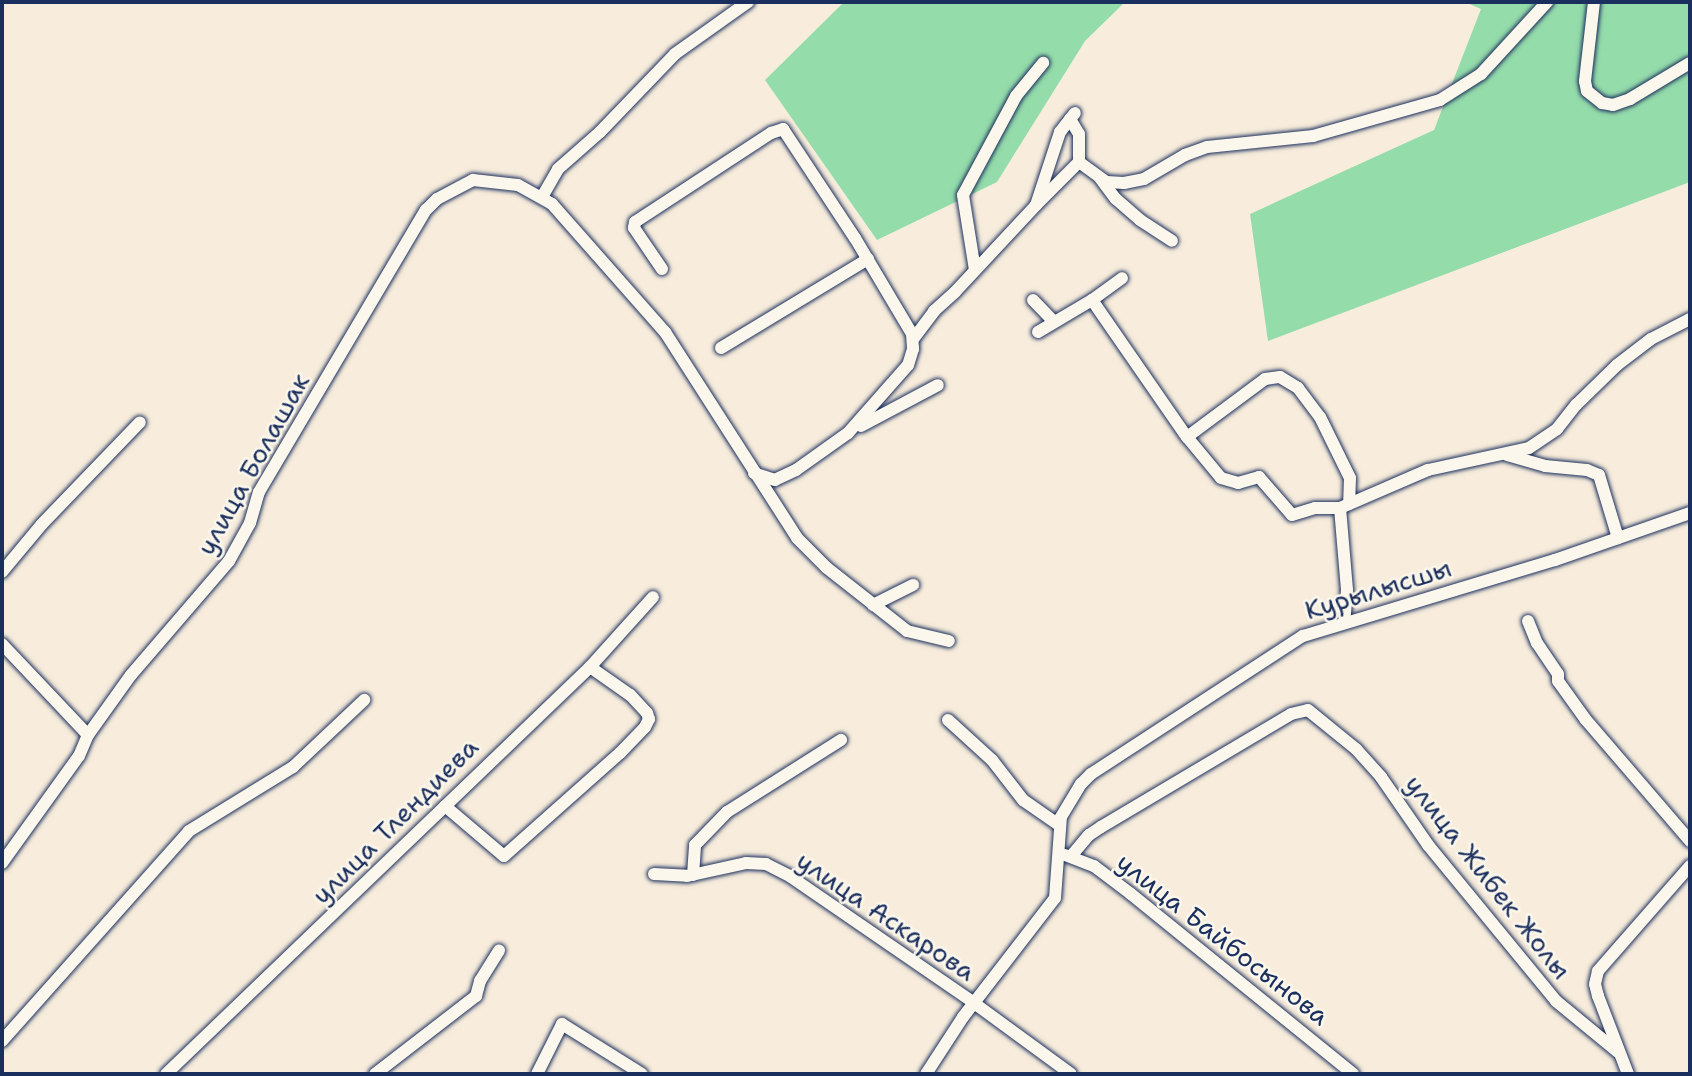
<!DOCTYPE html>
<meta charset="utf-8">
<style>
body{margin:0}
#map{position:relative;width:1692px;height:1076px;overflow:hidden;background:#f8eddc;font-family:"Shantell Sans",sans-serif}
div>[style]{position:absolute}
.green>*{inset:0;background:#95dcab}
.roads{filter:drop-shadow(0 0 2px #1b2f5e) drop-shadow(0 0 2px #1b2f5e)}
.minor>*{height:12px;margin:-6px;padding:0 6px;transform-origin:6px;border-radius:6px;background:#fbf7ec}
span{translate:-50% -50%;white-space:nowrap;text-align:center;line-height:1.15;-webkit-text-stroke:5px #fbf7ec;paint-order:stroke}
.street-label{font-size:26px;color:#1b2f5e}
.frame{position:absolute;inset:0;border:4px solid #1b2f5e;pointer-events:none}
</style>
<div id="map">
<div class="green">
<i style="clip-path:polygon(844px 2px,1125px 2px,1085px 41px,997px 182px,877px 240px,765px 80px)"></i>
<i style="clip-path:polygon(1465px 2px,1690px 2px,1690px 182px,1268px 341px,1250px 214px,1434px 130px,1481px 9px)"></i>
</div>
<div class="roads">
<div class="minor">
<i style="left:1594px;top:2px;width:80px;rotate:96.5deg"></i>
<i style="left:1585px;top:81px;width:10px;rotate:79deg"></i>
<i style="left:1587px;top:91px;width:19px;rotate:39deg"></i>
<i style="left:1602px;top:103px;width:11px;rotate:10deg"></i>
<i style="left:1613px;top:105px;width:18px;rotate:-19deg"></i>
<i style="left:1630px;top:99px;width:70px;rotate:-31deg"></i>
<i style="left:1070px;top:119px;width:17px;rotate:59deg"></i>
<i style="left:1079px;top:134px;width:28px;rotate:90deg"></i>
<i style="left:1100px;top:178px;width:26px;rotate:53deg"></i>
<i style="left:1116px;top:199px;width:32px;rotate:41deg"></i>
<i style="left:1140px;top:220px;width:38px;rotate:33deg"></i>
<i style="left:542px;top:197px;width:32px;rotate:-60deg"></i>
<i style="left:558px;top:169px;width:56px;rotate:-41.4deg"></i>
<i style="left:600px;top:132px;width:108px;rotate:-46.1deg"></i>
<i style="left:675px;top:54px;width:90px;rotate:-35.5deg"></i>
<i style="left:1036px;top:205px;width:61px;rotate:-45deg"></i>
<i style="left:1079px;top:162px;width:34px;rotate:36deg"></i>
<i style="left:1107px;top:182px;width:17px;rotate:3deg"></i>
<i style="left:1124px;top:183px;width:20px;rotate:-11deg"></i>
<i style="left:1144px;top:179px;width:48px;rotate:-30.3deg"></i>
<i style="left:1185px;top:155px;width:23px;rotate:-20deg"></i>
<i style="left:1207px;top:147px;width:107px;rotate:-5.9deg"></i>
<i style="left:1313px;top:136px;width:132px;rotate:-15.8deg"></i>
<i style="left:1440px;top:100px;width:49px;rotate:-32.4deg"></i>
<i style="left:1481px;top:74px;width:98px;rotate:-47.5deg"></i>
<i style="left:662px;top:269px;width:50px;rotate:-124.3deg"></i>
<i style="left:634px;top:228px;width:6px;rotate:-81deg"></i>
<i style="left:635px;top:222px;width:163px;rotate:-33.2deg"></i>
<i style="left:771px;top:133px;width:13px;rotate:-18deg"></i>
<i style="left:783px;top:129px;width:131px;rotate:56.6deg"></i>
<i style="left:855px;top:238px;width:112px;rotate:59.3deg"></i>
<i style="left:912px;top:334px;width:15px;rotate:86deg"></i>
<i style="left:913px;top:349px;width:17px;rotate:107deg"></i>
<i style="left:908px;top:365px;width:91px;rotate:131.4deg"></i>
<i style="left:848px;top:433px;width:64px;rotate:144.6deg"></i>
<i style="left:796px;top:470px;width:23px;rotate:155deg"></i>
<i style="left:775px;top:480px;width:22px;rotate:-162deg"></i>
<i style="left:975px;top:270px;width:76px;rotate:-99.1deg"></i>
<i style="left:963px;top:195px;width:112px;rotate:-61.8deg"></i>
<i style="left:1016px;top:96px;width:43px;rotate:-50.7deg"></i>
<i style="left:1033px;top:300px;width:30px;rotate:46deg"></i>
<i style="left:1092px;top:300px;width:37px;rotate:-36deg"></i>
<i style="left:1038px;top:332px;width:63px;rotate:-30.7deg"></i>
<i style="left:1092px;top:300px;width:167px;rotate:55.3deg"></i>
<i style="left:1187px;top:437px;width:53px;rotate:50.3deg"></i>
<i style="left:1221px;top:478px;width:18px;rotate:16deg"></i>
<i style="left:1238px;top:483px;width:22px;rotate:-16deg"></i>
<i style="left:1259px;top:477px;width:50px;rotate:49deg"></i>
<i style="left:1292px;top:515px;width:24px;rotate:-17deg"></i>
<i style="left:1315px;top:508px;width:25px"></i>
<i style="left:1340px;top:508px;width:96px;rotate:-23.4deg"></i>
<i style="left:1428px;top:470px;width:103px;rotate:-12.3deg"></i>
<i style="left:1529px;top:448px;width:34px;rotate:-34deg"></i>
<i style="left:1557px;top:429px;width:31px;rotate:-52deg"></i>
<i style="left:1576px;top:405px;width:57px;rotate:-44.3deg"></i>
<i style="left:1617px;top:365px;width:43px;rotate:-37.4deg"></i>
<i style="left:1651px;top:339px;width:44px;rotate:-27.1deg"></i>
<i style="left:914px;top:338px;width:34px;rotate:-53deg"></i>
<i style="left:934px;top:311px;width:28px;rotate:-42deg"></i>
<i style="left:955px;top:292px;width:119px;rotate:-47deg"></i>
<i style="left:1036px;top:205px;width:77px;rotate:-71.8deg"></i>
<i style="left:1060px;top:132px;width:24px;rotate:-52deg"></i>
<i style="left:721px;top:348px;width:172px;rotate:-31.2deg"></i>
<i style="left:861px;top:426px;width:87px;rotate:-28deg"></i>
<i style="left:1187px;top:437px;width:97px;rotate:-36.6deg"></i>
<i style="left:1265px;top:379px;width:15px;rotate:-8deg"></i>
<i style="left:1280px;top:377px;width:21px;rotate:31deg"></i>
<i style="left:1298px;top:388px;width:36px;rotate:53deg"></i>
<i style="left:1320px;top:417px;width:68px;rotate:63.8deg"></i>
<i style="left:1350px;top:478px;width:26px;rotate:92deg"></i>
<i style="left:1507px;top:455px;width:40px;rotate:16deg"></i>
<i style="left:1545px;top:466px;width:42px;rotate:5.4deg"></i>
<i style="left:1587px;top:470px;width:13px;rotate:23deg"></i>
<i style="left:1599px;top:475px;width:66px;rotate:73.2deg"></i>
<i style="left:1340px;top:508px;width:82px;rotate:85.1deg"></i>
<i style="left:1347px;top:590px;width:32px;rotate:95deg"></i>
<i style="left:2px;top:572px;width:62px;rotate:-50.2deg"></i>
<i style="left:42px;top:524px;width:141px;rotate:-46.1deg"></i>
<i style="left:873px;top:605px;width:45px;rotate:-26.6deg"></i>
<i style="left:1528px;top:621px;width:24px;rotate:68deg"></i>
<i style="left:1537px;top:643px;width:37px;rotate:56deg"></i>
<i style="left:1558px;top:674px;width:7px;rotate:90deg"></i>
<i style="left:1558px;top:681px;width:48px;rotate:54.3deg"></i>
<i style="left:1586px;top:720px;width:160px;rotate:49.3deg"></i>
<i style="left:2px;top:644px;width:125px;rotate:46.6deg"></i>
<i style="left:948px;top:720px;width:59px;rotate:42.3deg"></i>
<i style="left:992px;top:760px;width:51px;rotate:52.2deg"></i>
<i style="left:1023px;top:800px;width:44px;rotate:34.8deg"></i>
<i style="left:445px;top:806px;width:77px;rotate:40.3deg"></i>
<i style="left:504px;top:856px;width:155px;rotate:-41.6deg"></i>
<i style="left:620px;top:753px;width:36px;rotate:-46deg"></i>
<i style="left:645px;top:727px;width:9px;rotate:-63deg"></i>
<i style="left:649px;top:719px;width:6px;rotate:-108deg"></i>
<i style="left:647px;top:713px;width:25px;rotate:-133deg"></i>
<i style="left:630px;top:695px;width:49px;rotate:-145deg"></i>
<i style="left:1065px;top:855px;width:31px;rotate:21deg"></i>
<i style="left:1094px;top:866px;width:46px;rotate:37.1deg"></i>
<i style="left:1131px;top:894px;width:286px;rotate:39deg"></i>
<i style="left:1072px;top:855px;width:26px;rotate:-50deg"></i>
<i style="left:1089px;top:835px;width:14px;rotate:-34deg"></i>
<i style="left:1101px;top:827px;width:221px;rotate:-30.7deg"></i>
<i style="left:1291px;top:714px;width:17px;rotate:-13deg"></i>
<i style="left:1308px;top:710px;width:62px;rotate:39.1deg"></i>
<i style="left:1356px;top:749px;width:38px;rotate:48deg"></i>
<i style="left:1381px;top:777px;width:83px;rotate:55.3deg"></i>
<i style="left:1428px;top:845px;width:202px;rotate:50.6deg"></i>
<i style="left:1556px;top:1001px;width:80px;rotate:39.4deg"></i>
<i style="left:2px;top:863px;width:132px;rotate:-54.3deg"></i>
<i style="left:79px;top:756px;width:23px;rotate:-67deg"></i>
<i style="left:88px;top:735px;width:74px;rotate:-54.4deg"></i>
<i style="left:131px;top:675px;width:150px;rotate:-49.3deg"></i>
<i style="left:229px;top:561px;width:43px;rotate:-61.1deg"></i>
<i style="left:250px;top:523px;width:32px;rotate:-74deg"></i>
<i style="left:259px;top:492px;width:328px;rotate:-59.4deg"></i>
<i style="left:426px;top:210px;width:16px;rotate:-45deg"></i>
<i style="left:437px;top:199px;width:41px;rotate:-27.8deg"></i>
<i style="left:473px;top:180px;width:45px;rotate:6.3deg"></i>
<i style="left:518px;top:185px;width:39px;rotate:29deg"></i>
<i style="left:552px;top:204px;width:171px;rotate:48.6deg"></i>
<i style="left:665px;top:332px;width:245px;rotate:57.3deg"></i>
<i style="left:797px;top:538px;width:42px;rotate:45deg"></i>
<i style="left:827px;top:568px;width:102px;rotate:38.2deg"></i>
<i style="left:907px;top:631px;width:43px;rotate:13.4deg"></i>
<i style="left:654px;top:874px;width:33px;rotate:3deg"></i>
<i style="left:687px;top:876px;width:60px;rotate:-12.4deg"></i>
<i style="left:746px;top:863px;width:20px;rotate:3deg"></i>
<i style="left:766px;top:864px;width:28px;rotate:27deg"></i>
<i style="left:791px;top:877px;width:222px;rotate:34.5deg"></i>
<i style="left:974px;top:1003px;width:120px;rotate:36.2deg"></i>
<i style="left:693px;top:875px;width:30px;rotate:-86deg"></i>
<i style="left:695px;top:845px;width:46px;rotate:-45.9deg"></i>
<i style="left:727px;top:812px;width:135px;rotate:-32.3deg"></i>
<i style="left:2px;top:1041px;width:281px;rotate:-48.3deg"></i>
<i style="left:189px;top:831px;width:122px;rotate:-31.6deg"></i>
<i style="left:293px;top:767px;width:98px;rotate:-43.3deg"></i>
<i style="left:166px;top:1074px;width:588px;rotate:-43.83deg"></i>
<i style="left:590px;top:667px;width:94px;rotate:-48deg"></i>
<i style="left:375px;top:1074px;width:128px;rotate:-37.7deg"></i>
<i style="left:476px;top:996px;width:16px;rotate:-75deg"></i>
<i style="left:480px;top:981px;width:36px;rotate:-58deg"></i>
<i style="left:537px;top:1074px;width:56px;rotate:-63.4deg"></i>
<i style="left:562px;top:1024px;width:94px;rotate:32deg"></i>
<i style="left:926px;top:1074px;width:68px;rotate:-57deg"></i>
<i style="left:963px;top:1017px;width:150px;rotate:-52.3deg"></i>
<i style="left:1055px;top:898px;width:81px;rotate:-85.8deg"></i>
<i style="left:1061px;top:817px;width:39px;rotate:-59deg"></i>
<i style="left:1081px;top:784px;width:14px;rotate:-45deg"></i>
<i style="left:1091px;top:774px;width:253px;rotate:-33.1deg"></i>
<i style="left:1303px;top:636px;width:263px;rotate:-16.8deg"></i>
<i style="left:1555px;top:560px;width:143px;rotate:-19.2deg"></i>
<i style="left:1628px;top:1074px;width:84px;rotate:-111deg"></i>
<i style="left:1598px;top:996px;width:12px;rotate:-104deg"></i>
<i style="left:1595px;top:984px;width:13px;rotate:-77deg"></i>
<i style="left:1598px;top:971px;width:140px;rotate:-48.8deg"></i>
</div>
</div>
<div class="street-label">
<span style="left:253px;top:464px;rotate:-61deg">улица Болашак</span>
<span style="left:1378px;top:589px;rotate:-17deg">Курылысшы</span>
<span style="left:395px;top:821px;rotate:-45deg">улица Тлендиева</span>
<span style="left:1488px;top:877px;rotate:52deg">улица Жибек Жолы</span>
<span style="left:886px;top:916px;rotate:34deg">улица Аскарова</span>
<span style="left:1223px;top:939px;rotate:38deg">улица Байбосынова</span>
</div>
<div class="frame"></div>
</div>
